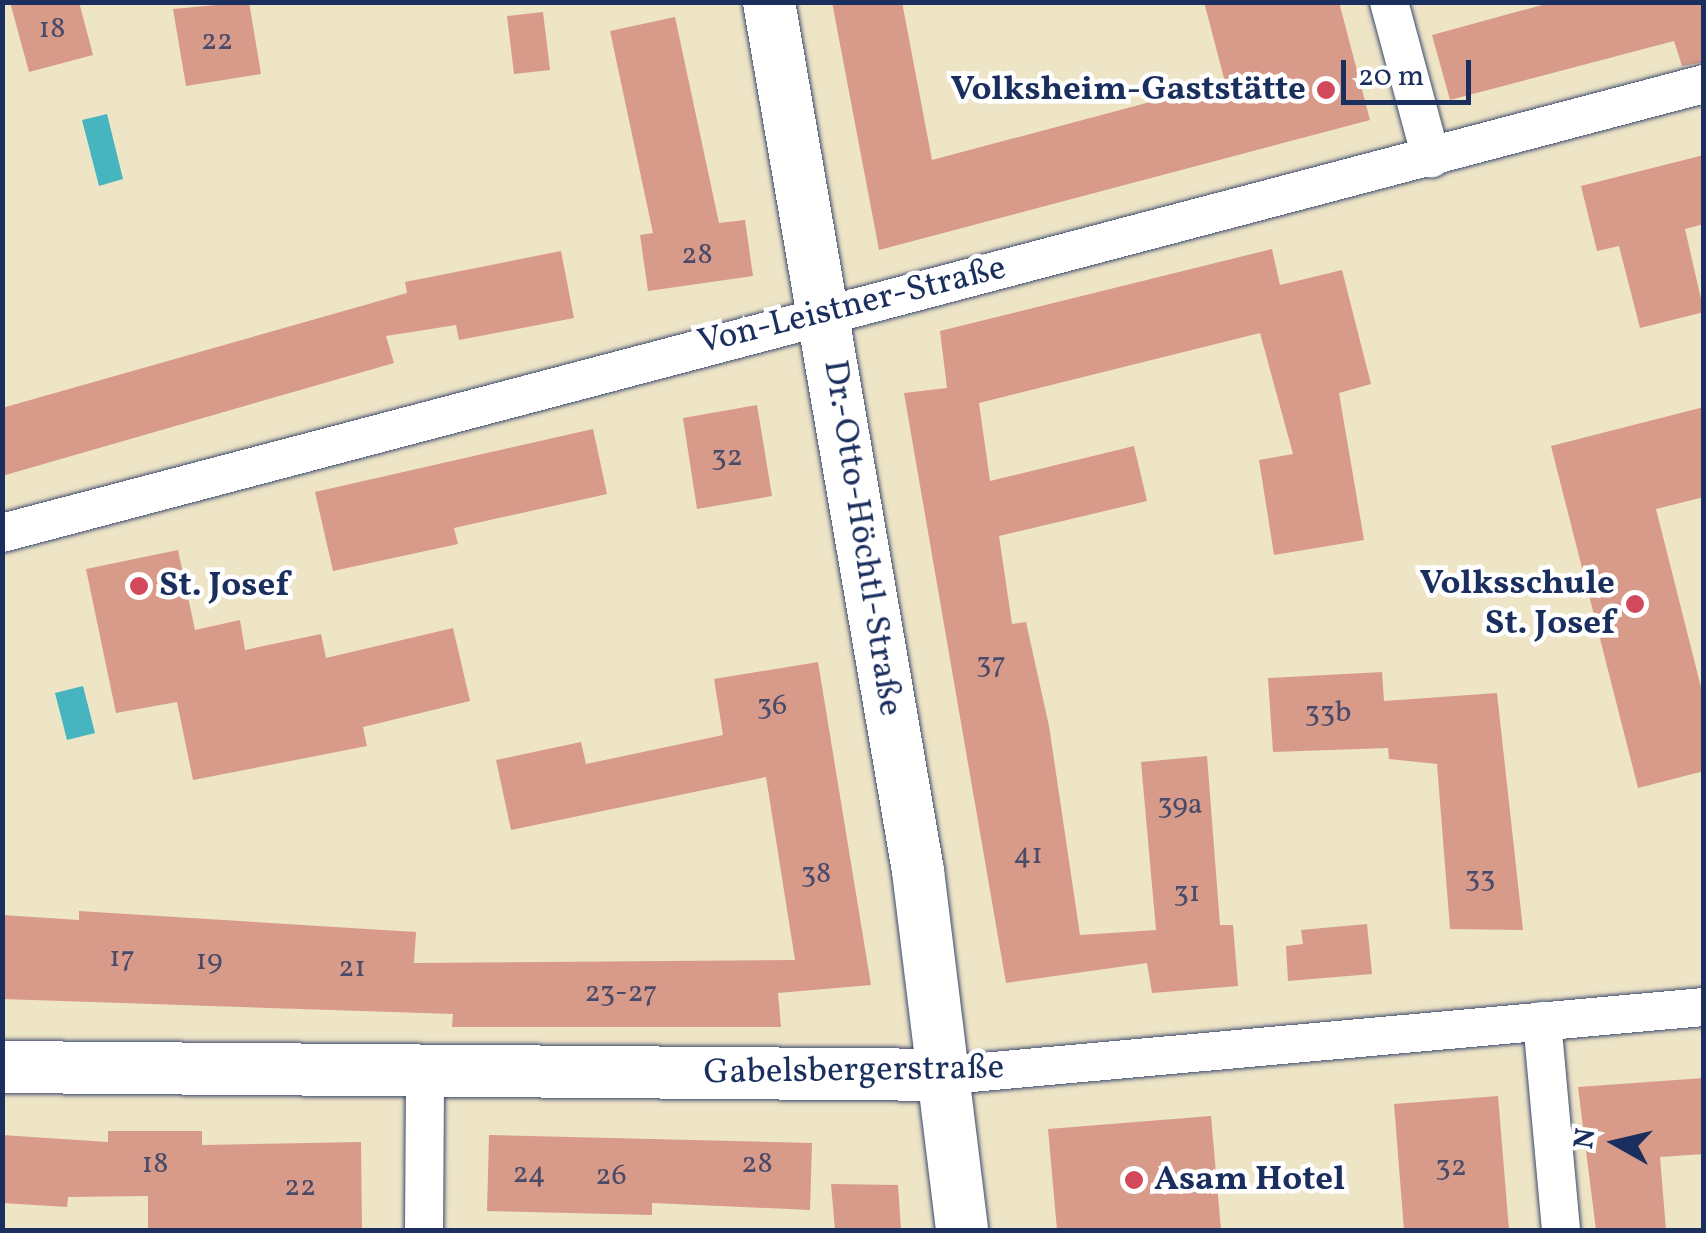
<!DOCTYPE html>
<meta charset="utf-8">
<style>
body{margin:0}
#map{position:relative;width:1706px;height:1233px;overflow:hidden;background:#eee4c6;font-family:Vollkorn,serif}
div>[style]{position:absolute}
.water>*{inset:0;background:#46b5c0}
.building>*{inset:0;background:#d89b8a}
.roads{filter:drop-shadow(0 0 2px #3b4a6e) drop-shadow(0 0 2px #3b4a6e)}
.street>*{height:38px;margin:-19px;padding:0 19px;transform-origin:19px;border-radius:19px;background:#fff}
.secondary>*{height:52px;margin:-26px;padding:0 26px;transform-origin:26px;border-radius:26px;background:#fff}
.dots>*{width:28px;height:28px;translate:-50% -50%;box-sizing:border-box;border:5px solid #fff;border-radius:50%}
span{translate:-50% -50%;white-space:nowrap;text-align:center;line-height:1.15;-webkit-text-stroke:9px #fff;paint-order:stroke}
.number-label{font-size:30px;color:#4a4a69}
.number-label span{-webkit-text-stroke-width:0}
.poi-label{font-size:35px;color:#1b2f5e;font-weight:700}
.right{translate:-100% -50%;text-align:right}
.left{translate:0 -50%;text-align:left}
.street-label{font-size:35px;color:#1b2f5e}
.frame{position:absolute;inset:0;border:5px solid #1b2f5e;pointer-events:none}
.north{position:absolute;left:1566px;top:1093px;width:100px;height:100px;-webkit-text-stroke:8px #fff;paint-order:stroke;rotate:278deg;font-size:28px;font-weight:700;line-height:40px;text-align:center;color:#1b2f5e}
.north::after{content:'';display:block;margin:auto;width:35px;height:45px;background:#1b2f5e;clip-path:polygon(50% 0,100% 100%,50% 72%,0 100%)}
.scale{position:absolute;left:1341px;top:60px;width:130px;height:45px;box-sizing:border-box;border:5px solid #1b2f5e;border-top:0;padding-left:12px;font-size:30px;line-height:35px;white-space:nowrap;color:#1b2f5e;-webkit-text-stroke:8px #fff;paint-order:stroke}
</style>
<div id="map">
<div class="water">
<i style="clip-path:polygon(107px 114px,123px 179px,99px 186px,82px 120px)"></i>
<i style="clip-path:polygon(83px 686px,95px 733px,67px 740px,55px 693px)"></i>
</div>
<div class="building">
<i style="clip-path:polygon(10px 2px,79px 2px,93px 55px,29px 72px)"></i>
<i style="clip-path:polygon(249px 2px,261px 74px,186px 86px,173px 9px)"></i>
<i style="clip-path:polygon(832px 2px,902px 2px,932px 160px,1225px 82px,1204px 2px,1339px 2px,1370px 120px,879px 250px)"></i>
<i style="clip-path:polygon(1553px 2px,1704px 2px,1704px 62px,1682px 66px,1674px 41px,1450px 100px,1432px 35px)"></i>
<i style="clip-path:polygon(543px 12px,550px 70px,514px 74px,507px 16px)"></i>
<i style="clip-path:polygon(675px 17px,719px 223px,745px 220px,753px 276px,648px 291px,640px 235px,653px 233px,610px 31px)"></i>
<i style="clip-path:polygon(1704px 155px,1704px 224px,1685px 229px,1704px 312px,1640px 328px,1619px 246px,1597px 251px,1581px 186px)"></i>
<i style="clip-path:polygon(1272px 249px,1280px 285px,1342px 270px,1371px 384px,1339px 393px,1364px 540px,1274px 555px,1259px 460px,1293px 454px,1260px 333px,979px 403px,990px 481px,1134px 446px,1147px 501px,999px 536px,1012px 624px,1026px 622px,1049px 726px,1080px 935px,1156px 930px,1141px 762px,1207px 756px,1220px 925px,1233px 925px,1238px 986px,1152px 993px,1147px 963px,1006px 983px,904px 393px,947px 388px,940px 331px)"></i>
<i style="clip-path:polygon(561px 251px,574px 318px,459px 340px,456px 325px,386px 336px,394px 363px,2px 476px,2px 408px,407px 293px,405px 282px)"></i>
<i style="clip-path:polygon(757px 405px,772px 496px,697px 509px,683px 418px)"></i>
<i style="clip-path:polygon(1704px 407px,1704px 497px,1656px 509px,1704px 699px,1704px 771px,1638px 788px,1551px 446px)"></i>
<i style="clip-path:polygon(593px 429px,607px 494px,454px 528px,458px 544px,333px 571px,315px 492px)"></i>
<i style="clip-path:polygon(178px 550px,195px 630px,240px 620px,245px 650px,321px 634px,326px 658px,453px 628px,470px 701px,363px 727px,367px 746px,193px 780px,177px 702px,116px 713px,86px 569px)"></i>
<i style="clip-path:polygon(818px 662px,871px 985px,778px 993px,781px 1027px,452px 1027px,453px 1014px,2px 999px,2px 915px,79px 920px,79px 911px,416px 932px,414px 963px,795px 960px,766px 777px,511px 830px,496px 760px,581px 742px,586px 764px,723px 735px,714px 679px)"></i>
<i style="clip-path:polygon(1382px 672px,1384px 701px,1497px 693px,1523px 930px,1450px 929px,1437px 764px,1389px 759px,1388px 748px,1273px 752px,1268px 678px)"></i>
<i style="clip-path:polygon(1367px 924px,1372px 974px,1288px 981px,1286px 946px,1303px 944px,1301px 930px)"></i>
<i style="clip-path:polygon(1704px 1078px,1704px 1154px,1660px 1157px,1666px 1230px,1596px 1230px,1578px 1087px)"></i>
<i style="clip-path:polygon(1498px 1096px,1509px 1230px,1404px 1230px,1394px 1104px)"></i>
<i style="clip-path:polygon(1211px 1116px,1221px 1230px,1057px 1230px,1048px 1129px)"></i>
<i style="clip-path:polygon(108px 1131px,202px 1131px,202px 1145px,361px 1142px,362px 1229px,148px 1230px,148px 1196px,68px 1197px,67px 1207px,2px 1203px,2px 1135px,108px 1142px)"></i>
<i style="clip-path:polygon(489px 1135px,812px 1143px,810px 1210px,652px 1203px,652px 1215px,487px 1211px)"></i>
<i style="clip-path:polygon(831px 1184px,898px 1185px,901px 1230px,835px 1230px)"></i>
</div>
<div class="roads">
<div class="street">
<i style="left:1389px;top:2px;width:162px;rotate:74.9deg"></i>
<i style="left:2px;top:533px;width:1760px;rotate:-14.78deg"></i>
<i style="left:1542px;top:1021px;width:210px;rotate:84.8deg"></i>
<i style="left:949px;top:1075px;width:758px;rotate:-5.15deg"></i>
<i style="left:424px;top:1230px;width:162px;rotate:-89.6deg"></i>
</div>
<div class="secondary">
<i style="left:769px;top:2px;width:882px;rotate:80.27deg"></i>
<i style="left:918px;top:871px;width:362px;rotate:83deg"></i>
<i style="left:2px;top:1067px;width:947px;rotate:0.48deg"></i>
</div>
</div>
<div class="dots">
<i style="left:1326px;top:90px;background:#d1495b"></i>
<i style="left:139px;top:586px;background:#d1495b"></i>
<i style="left:1635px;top:604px;background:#d1495b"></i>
<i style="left:1134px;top:1180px;background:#d1495b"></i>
</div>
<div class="number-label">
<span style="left:52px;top:29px">18</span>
<span style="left:217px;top:41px">22</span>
<span style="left:697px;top:255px">28</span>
<span style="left:727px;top:457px">32</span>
<span style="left:991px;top:664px">37</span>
<span style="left:772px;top:706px">36</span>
<span style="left:1328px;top:713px">33b</span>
<span style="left:1180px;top:805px">39a</span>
<span style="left:1028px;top:855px">41</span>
<span style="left:816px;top:874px">38</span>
<span style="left:1480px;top:878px">33</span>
<span style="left:1187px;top:893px">31</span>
<span style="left:122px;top:958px">17</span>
<span style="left:209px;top:961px">19</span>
<span style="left:352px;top:968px">21</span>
<span style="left:621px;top:993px">23-27</span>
<span style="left:155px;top:1164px">18</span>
<span style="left:757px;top:1164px">28</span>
<span style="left:1451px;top:1167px">32</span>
<span style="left:529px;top:1174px">24</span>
<span style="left:611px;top:1176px">26</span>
<span style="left:300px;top:1187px">22</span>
</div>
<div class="poi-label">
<span class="right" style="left:1306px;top:90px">Volksheim-Gaststätte</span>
<span class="right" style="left:1615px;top:604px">Volksschule<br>St. Josef</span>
<span class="left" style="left:159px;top:586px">St. Josef</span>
<span class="left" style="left:1154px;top:1180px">Asam Hotel</span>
</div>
<div class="street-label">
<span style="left:852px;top:306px;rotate:-14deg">Von-Leistner-Straße</span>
<span style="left:862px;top:538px;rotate:81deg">Dr.-Otto-Höchtl-Straße</span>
<span style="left:854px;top:1071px;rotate:-1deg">Gabelsbergerstraße</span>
</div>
<div class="frame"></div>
<div class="north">N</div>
<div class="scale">20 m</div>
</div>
